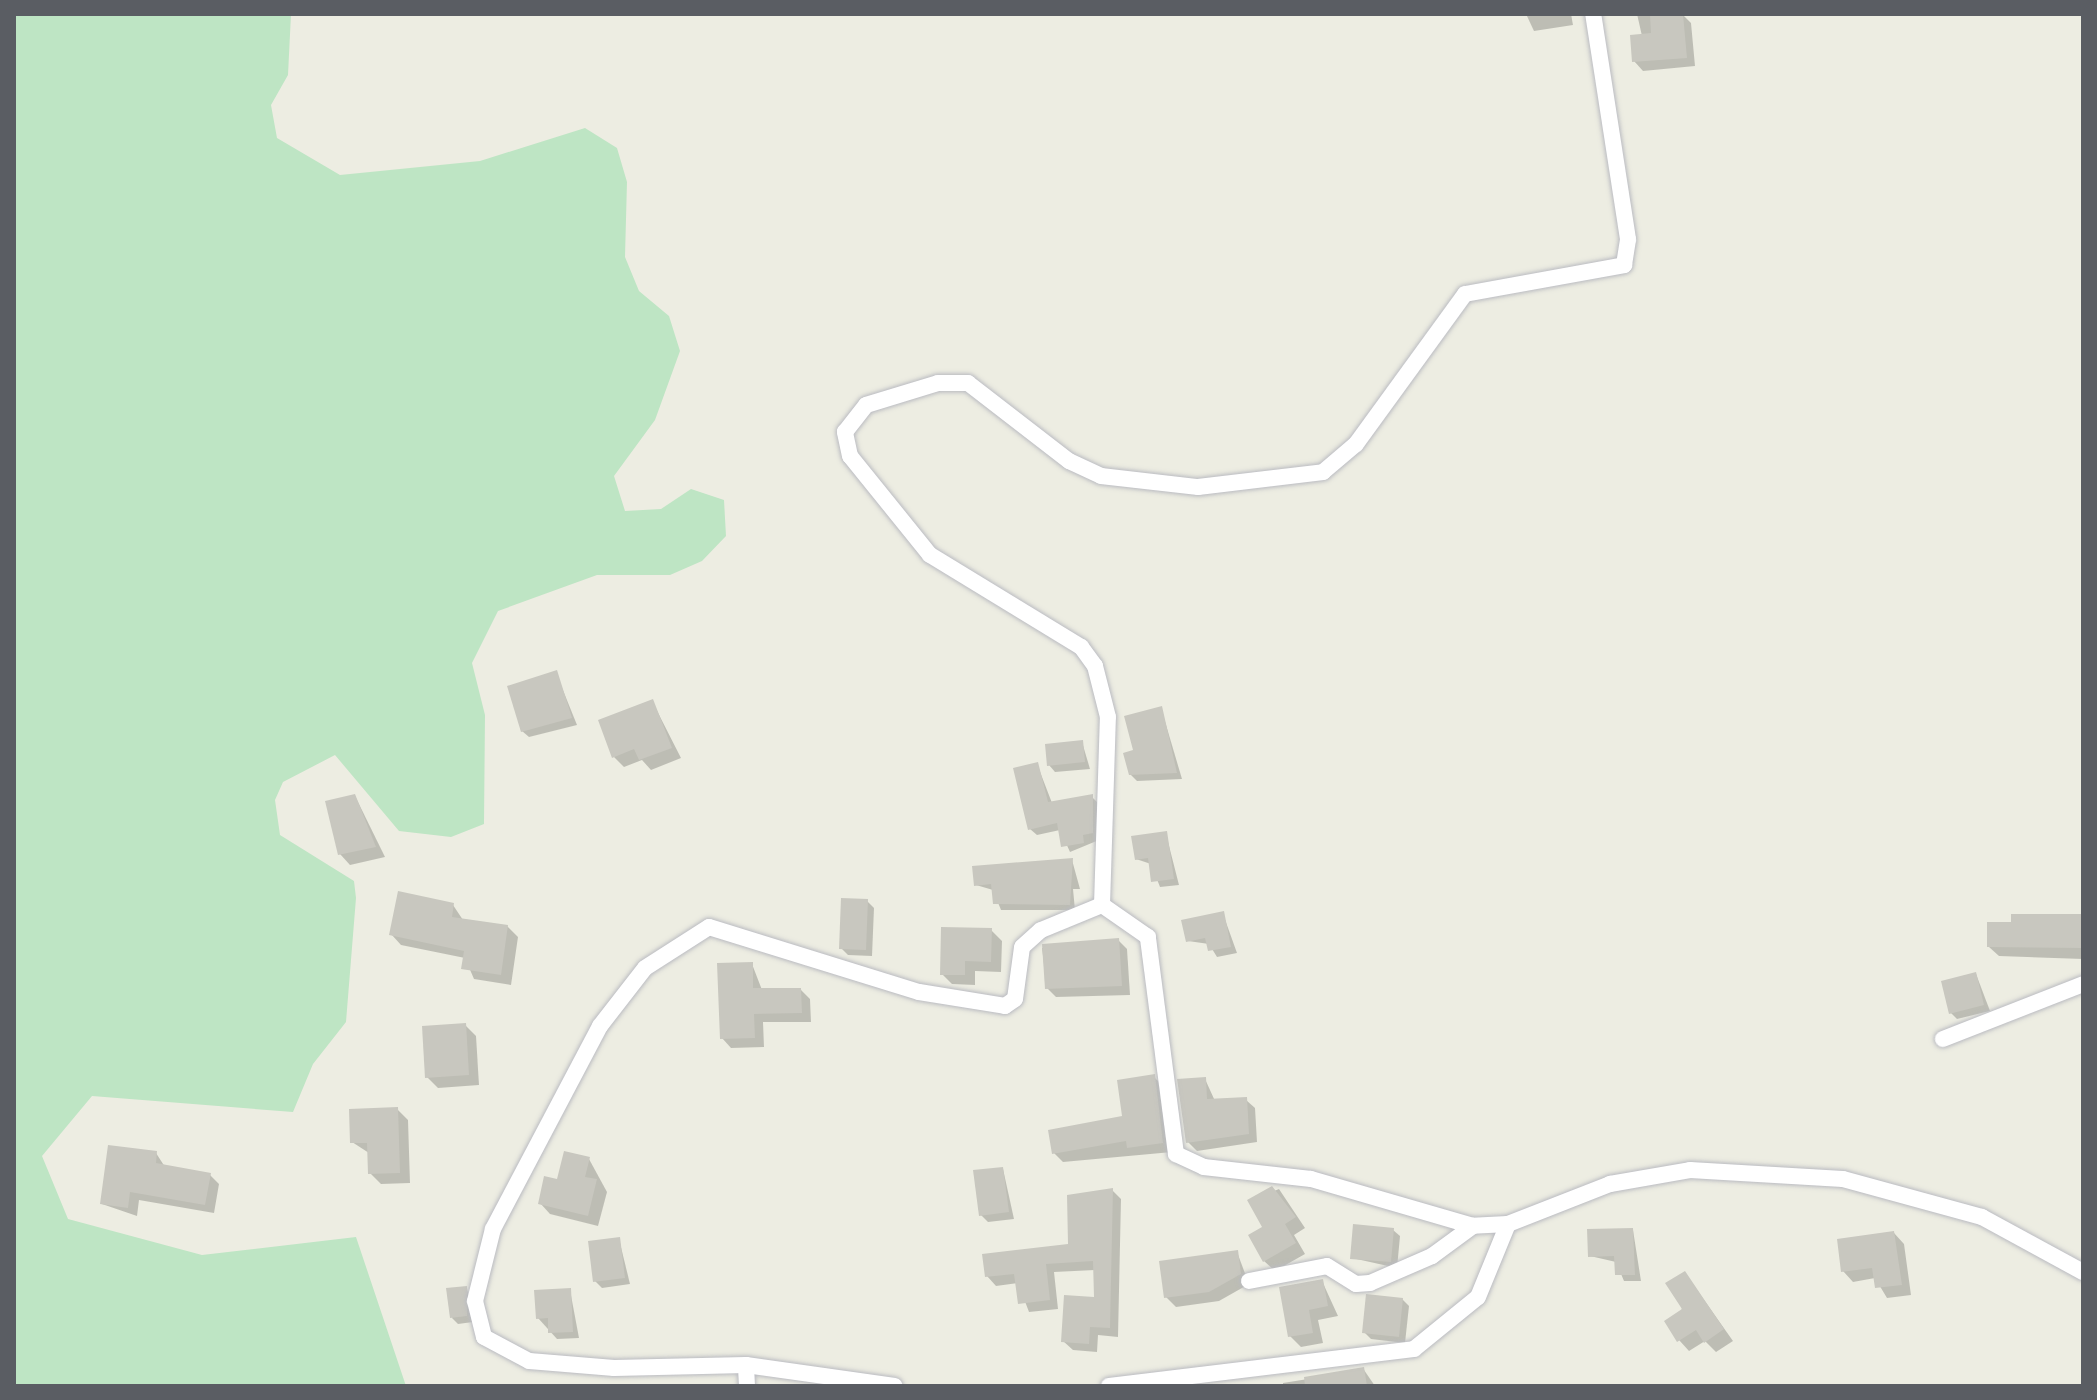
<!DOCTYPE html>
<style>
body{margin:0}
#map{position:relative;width:2097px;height:1400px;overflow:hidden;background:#edede2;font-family:Ubuntu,sans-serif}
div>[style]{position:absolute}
.green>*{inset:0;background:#bee5c4}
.shadow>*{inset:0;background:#0003}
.building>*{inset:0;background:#c8c7bf}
.roads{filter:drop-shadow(0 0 2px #babbc1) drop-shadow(0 0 2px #babbc1)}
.street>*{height:16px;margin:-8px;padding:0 8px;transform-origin:8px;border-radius:8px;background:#fff}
span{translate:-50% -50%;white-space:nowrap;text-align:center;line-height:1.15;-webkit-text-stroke:8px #fff;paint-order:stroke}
.frame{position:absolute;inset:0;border:16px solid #5a5d63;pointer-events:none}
</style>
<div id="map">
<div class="green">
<i style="clip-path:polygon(14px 14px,291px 14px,288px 75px,271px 105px,277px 138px,340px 175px,480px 161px,585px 128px,617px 148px,627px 182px,625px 257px,639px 291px,669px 316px,680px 351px,655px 420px,614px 476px,625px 511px,661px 509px,691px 489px,724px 500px,726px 536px,702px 561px,670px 575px,597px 575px,498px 611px,472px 663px,485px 715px,484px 824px,451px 837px,399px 831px,335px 755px,283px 782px,275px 800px,280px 835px,354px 881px,356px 898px,346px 1022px,313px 1064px,293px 1112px,92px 1096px,42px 1156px,68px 1219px,202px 1255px,356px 1237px,406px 1386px,14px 1386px)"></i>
</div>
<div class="shadow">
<i style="clip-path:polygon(1526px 14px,1571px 14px,1573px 25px,1534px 31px)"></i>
<i style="clip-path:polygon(1637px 14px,1682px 14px,1691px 23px,1695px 66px,1643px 71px,1634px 61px,1642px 36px)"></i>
<i style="clip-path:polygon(556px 673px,577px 725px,529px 737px,522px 731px)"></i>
<i style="clip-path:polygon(652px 701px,681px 758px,651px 770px,642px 760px,624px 767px,614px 757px)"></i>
<i style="clip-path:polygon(1161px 708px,1182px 779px,1137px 781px,1130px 774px,1135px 751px)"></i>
<i style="clip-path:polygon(1082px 742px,1090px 769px,1055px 772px,1049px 765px)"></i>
<i style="clip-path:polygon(1037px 764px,1052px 803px,1092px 797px,1098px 803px,1099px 840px,1070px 852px,1060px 830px,1037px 835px,1030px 829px)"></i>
<i style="clip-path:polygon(355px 796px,385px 857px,350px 865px,340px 854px)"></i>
<i style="clip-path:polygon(1166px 834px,1179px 885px,1160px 887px,1151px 864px,1136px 859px)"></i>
<i style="clip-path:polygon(1072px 860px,1080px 889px,1073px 889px,1075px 910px,1001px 910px,993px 890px,976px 885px)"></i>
<i style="clip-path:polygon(867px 901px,874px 908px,872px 956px,848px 955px,841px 948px)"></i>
<i style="clip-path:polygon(453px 905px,463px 920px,507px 926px,518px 937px,511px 985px,474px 979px,465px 958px,401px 945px,391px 934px)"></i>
<i style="clip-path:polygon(1223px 914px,1237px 953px,1217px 957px,1209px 944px,1188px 941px)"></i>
<i style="clip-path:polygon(2083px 915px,2083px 959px,1999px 956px,1989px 947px)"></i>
<i style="clip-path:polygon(991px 930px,1002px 941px,1001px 972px,975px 971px,975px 985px,952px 984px,942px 974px)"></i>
<i style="clip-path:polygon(1118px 940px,1127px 949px,1130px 995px,1056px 997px,1047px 988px,1042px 948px)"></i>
<i style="clip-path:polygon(752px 964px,762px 990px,801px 990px,810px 999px,811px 1022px,763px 1022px,764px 1047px,731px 1048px,722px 1038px)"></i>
<i style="clip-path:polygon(1976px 974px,1990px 1011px,1957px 1019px,1951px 1013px)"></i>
<i style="clip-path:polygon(465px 1025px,476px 1036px,479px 1085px,438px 1088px,427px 1077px)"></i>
<i style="clip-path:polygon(1154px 1077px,1163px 1086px,1172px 1152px,1063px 1162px,1054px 1153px,1124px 1118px)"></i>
<i style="clip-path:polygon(1205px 1079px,1215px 1101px,1246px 1100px,1255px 1108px,1257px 1142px,1197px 1151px,1188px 1142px)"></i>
<i style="clip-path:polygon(397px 1109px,408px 1120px,410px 1183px,381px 1184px,370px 1173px,369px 1153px,352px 1142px)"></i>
<i style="clip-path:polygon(156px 1153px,165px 1167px,210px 1175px,219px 1184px,214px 1213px,139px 1200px,137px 1216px,102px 1204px)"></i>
<i style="clip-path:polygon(589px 1159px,607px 1192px,598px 1226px,550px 1214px,540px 1203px)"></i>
<i style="clip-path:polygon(1003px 1169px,1014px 1219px,988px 1222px,981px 1215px)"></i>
<i style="clip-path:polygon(1279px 1189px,1305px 1228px,1294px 1235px,1305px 1254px,1275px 1271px,1264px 1261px,1265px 1228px,1250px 1201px)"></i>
<i style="clip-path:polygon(1112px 1190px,1121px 1199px,1118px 1337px,1098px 1335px,1097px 1352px,1073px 1350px,1063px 1341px,1097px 1299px,1095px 1270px,1054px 1272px,1058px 1309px,1029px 1312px,1018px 1283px,996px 1286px,987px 1276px,1070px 1246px)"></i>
<i style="clip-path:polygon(1393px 1230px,1400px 1236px,1397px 1268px,1352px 1258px)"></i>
<i style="clip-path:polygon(1633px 1230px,1641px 1281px,1624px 1281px,1616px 1262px,1590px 1256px)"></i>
<i style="clip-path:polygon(1894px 1233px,1904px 1244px,1911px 1295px,1887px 1298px,1875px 1278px,1853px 1282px,1843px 1271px)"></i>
<i style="clip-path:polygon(619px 1239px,630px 1284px,602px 1288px,595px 1281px)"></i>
<i style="clip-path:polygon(1237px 1252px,1249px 1284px,1219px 1301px,1176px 1307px,1166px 1297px)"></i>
<i style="clip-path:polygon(1685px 1273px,1733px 1341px,1716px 1352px,1705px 1341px,1689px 1351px,1679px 1340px)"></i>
<i style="clip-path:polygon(1322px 1281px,1338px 1316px,1318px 1320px,1323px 1343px,1301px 1347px,1290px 1336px)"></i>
<i style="clip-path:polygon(467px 1288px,473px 1322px,458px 1324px,452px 1318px)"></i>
<i style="clip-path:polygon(570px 1290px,579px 1338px,557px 1339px,538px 1318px)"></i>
<i style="clip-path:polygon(1402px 1299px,1409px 1306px,1405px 1343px,1371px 1339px,1364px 1332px)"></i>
<i style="clip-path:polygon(1364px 1370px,1375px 1386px,1283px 1386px,1283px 1383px)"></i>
</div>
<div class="building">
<i style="clip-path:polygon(1662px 14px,1683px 14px,1687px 58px,1632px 62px,1630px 35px,1651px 33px,1650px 15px)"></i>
<i style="clip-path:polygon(557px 670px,572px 718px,521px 732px,507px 686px)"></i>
<i style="clip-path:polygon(653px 699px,672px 748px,639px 760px,634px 749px,612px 758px,598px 720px)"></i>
<i style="clip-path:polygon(1162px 706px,1177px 773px,1129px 775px,1123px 753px,1133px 750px,1124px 716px)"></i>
<i style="clip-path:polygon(1083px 740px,1085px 762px,1047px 766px,1045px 744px)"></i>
<i style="clip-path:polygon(1038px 762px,1048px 802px,1093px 794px,1093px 833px,1083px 835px,1084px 843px,1061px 847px,1057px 823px,1028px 830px,1013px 768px)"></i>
<i style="clip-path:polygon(355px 794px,376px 847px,338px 855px,325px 801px)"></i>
<i style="clip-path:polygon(1167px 831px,1174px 879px,1151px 882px,1148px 858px,1135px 860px,1131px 836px)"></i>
<i style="clip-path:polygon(1073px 858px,1070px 905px,993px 904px,991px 884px,974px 886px,972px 866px)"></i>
<i style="clip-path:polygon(398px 891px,454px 903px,452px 917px,508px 925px,501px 975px,461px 969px,464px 951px,389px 935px)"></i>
<i style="clip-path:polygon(841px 898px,868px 899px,866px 950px,839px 949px)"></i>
<i style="clip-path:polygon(1224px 911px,1231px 947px,1208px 951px,1205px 938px,1186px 942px,1181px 920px)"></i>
<i style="clip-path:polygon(2011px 914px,2083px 914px,2083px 948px,1987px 947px,1987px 922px,2011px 922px)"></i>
<i style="clip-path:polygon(941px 927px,992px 928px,991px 962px,965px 961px,965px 975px,940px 975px)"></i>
<i style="clip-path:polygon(1119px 938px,1122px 986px,1045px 989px,1042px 944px)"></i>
<i style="clip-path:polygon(753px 962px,753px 988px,801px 988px,802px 1013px,754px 1014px,755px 1038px,720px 1039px,717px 963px)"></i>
<i style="clip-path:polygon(1976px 972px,1984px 1005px,1949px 1014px,1941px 981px)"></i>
<i style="clip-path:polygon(466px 1023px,469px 1075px,425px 1078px,422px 1026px)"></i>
<i style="clip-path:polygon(1155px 1074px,1163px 1143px,1127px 1148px,1126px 1141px,1052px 1154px,1048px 1130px,1122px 1116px,1117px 1080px)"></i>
<i style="clip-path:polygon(1206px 1077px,1207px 1099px,1247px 1097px,1249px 1134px,1186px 1143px,1177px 1079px)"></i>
<i style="clip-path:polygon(398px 1107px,400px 1173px,368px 1174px,367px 1143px,350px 1143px,349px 1109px)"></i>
<i style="clip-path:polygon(108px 1145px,157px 1151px,156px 1163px,211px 1173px,205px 1205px,130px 1192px,128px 1208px,100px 1204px)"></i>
<i style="clip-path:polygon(564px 1151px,590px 1157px,585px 1177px,597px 1179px,588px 1216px,538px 1204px,544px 1176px,557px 1179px)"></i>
<i style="clip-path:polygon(1003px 1167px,1009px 1212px,979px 1216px,973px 1170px)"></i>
<i style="clip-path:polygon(1272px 1186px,1296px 1217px,1285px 1224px,1296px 1243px,1263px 1262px,1248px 1235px,1262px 1227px,1247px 1200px)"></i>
<i style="clip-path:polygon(1113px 1188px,1110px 1328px,1090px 1327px,1089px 1344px,1061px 1342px,1064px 1295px,1094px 1297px,1093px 1261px,1046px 1264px,1050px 1300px,1018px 1304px,1014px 1274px,985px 1277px,982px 1254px,1068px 1244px,1067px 1195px)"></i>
<i style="clip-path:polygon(1353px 1224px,1394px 1228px,1391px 1262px,1350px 1259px)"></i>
<i style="clip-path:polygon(1633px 1228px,1635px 1275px,1615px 1275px,1614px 1256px,1588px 1257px,1587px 1229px)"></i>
<i style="clip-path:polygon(1894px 1231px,1902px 1285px,1875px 1288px,1872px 1268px,1841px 1272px,1837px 1239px)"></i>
<i style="clip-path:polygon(620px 1237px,625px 1278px,593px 1282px,588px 1241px)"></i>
<i style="clip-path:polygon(1238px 1250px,1241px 1274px,1209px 1292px,1164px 1298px,1159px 1261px)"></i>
<i style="clip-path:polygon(1685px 1271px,1724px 1329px,1704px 1343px,1696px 1330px,1677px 1342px,1664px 1321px,1682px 1309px,1665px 1283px)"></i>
<i style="clip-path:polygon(1323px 1279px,1328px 1306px,1309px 1310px,1313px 1333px,1288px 1337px,1279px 1287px)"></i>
<i style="clip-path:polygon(467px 1286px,467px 1316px,450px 1318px,446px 1288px)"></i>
<i style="clip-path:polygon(571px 1288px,573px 1332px,548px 1333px,548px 1318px,536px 1319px,534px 1290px)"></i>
<i style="clip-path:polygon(1366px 1294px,1403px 1298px,1399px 1337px,1362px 1333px)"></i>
<i style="clip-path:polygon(1364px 1367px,1367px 1386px,1305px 1386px,1304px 1377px)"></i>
</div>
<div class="roads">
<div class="street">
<i style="left:1943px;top:1039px;width:150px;rotate:-21.4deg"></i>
<i style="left:1508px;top:1224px;width:35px;rotate:177deg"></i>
<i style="left:1473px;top:1226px;width:169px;rotate:-163.8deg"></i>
<i style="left:1311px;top:1179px;width:108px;rotate:-173.6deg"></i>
<i style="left:1204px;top:1167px;width:31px;rotate:-155deg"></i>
<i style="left:1176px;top:1154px;width:219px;rotate:-97.4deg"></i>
<i style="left:1148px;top:937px;width:56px;rotate:-145.2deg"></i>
<i style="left:1102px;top:905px;width:188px;rotate:-88.2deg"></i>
<i style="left:1108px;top:717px;width:53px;rotate:-104.3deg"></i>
<i style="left:1095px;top:666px;width:24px;rotate:-126deg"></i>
<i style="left:1081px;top:647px;width:177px;rotate:-148.6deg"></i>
<i style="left:930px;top:555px;width:127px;rotate:-128.9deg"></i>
<i style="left:850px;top:456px;width:25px;rotate:-102deg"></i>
<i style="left:845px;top:432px;width:34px;rotate:-52deg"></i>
<i style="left:866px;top:405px;width:75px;rotate:-17deg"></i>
<i style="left:938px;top:383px;width:30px"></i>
<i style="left:968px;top:383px;width:128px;rotate:37.7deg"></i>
<i style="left:1069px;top:461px;width:35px;rotate:25deg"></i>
<i style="left:1101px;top:476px;width:98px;rotate:6.5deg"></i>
<i style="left:1198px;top:487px;width:126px;rotate:-6.8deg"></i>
<i style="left:1323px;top:472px;width:43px;rotate:-40.3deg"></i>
<i style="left:1356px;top:444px;width:185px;rotate:-54deg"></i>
<i style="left:1465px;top:294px;width:162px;rotate:-10.3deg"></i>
<i style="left:1624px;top:265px;width:26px;rotate:-81deg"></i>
<i style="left:1628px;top:239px;width:228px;rotate:-98.8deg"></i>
<i style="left:1249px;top:1281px;width:79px;rotate:-10.9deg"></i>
<i style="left:1327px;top:1266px;width:34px;rotate:32deg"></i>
<i style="left:1356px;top:1284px;width:14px;rotate:-4deg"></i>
<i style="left:1370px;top:1283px;width:68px;rotate:-23.5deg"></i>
<i style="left:1432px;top:1256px;width:51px;rotate:-36.2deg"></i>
<i style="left:746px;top:1365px;width:132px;rotate:178.7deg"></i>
<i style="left:614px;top:1368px;width:85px;rotate:-175.3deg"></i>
<i style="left:529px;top:1361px;width:51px;rotate:-151.9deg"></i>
<i style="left:484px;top:1337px;width:37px;rotate:-104deg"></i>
<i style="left:475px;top:1301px;width:74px;rotate:-76deg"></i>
<i style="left:493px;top:1229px;width:229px;rotate:-62.2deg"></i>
<i style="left:600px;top:1026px;width:73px;rotate:-52.2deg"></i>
<i style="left:645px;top:968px;width:76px;rotate:-32.6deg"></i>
<i style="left:709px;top:927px;width:220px;rotate:17.2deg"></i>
<i style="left:919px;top:992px;width:87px;rotate:9.2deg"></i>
<i style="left:1005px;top:1006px;width:12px;rotate:-35deg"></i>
<i style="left:1015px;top:999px;width:52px;rotate:-82.3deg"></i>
<i style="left:1022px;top:947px;width:25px;rotate:-42deg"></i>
<i style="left:1041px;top:930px;width:66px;rotate:-22.3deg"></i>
<i style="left:747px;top:1386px;width:21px;rotate:-93deg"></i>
<i style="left:746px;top:1365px;width:150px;rotate:8deg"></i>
<i style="left:1109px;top:1386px;width:307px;rotate:-6.9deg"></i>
<i style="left:1414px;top:1349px;width:82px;rotate:-39.1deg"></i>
<i style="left:1478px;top:1297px;width:79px;rotate:-67.7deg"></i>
<i style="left:1508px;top:1224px;width:110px;rotate:-21.4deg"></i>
<i style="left:1610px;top:1184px;width:81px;rotate:-9.9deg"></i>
<i style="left:1690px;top:1170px;width:153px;rotate:3.4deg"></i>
<i style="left:1843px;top:1179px;width:144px;rotate:15.3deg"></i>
<i style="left:1982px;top:1217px;width:115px;rotate:28.6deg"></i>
</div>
</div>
<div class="frame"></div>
</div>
